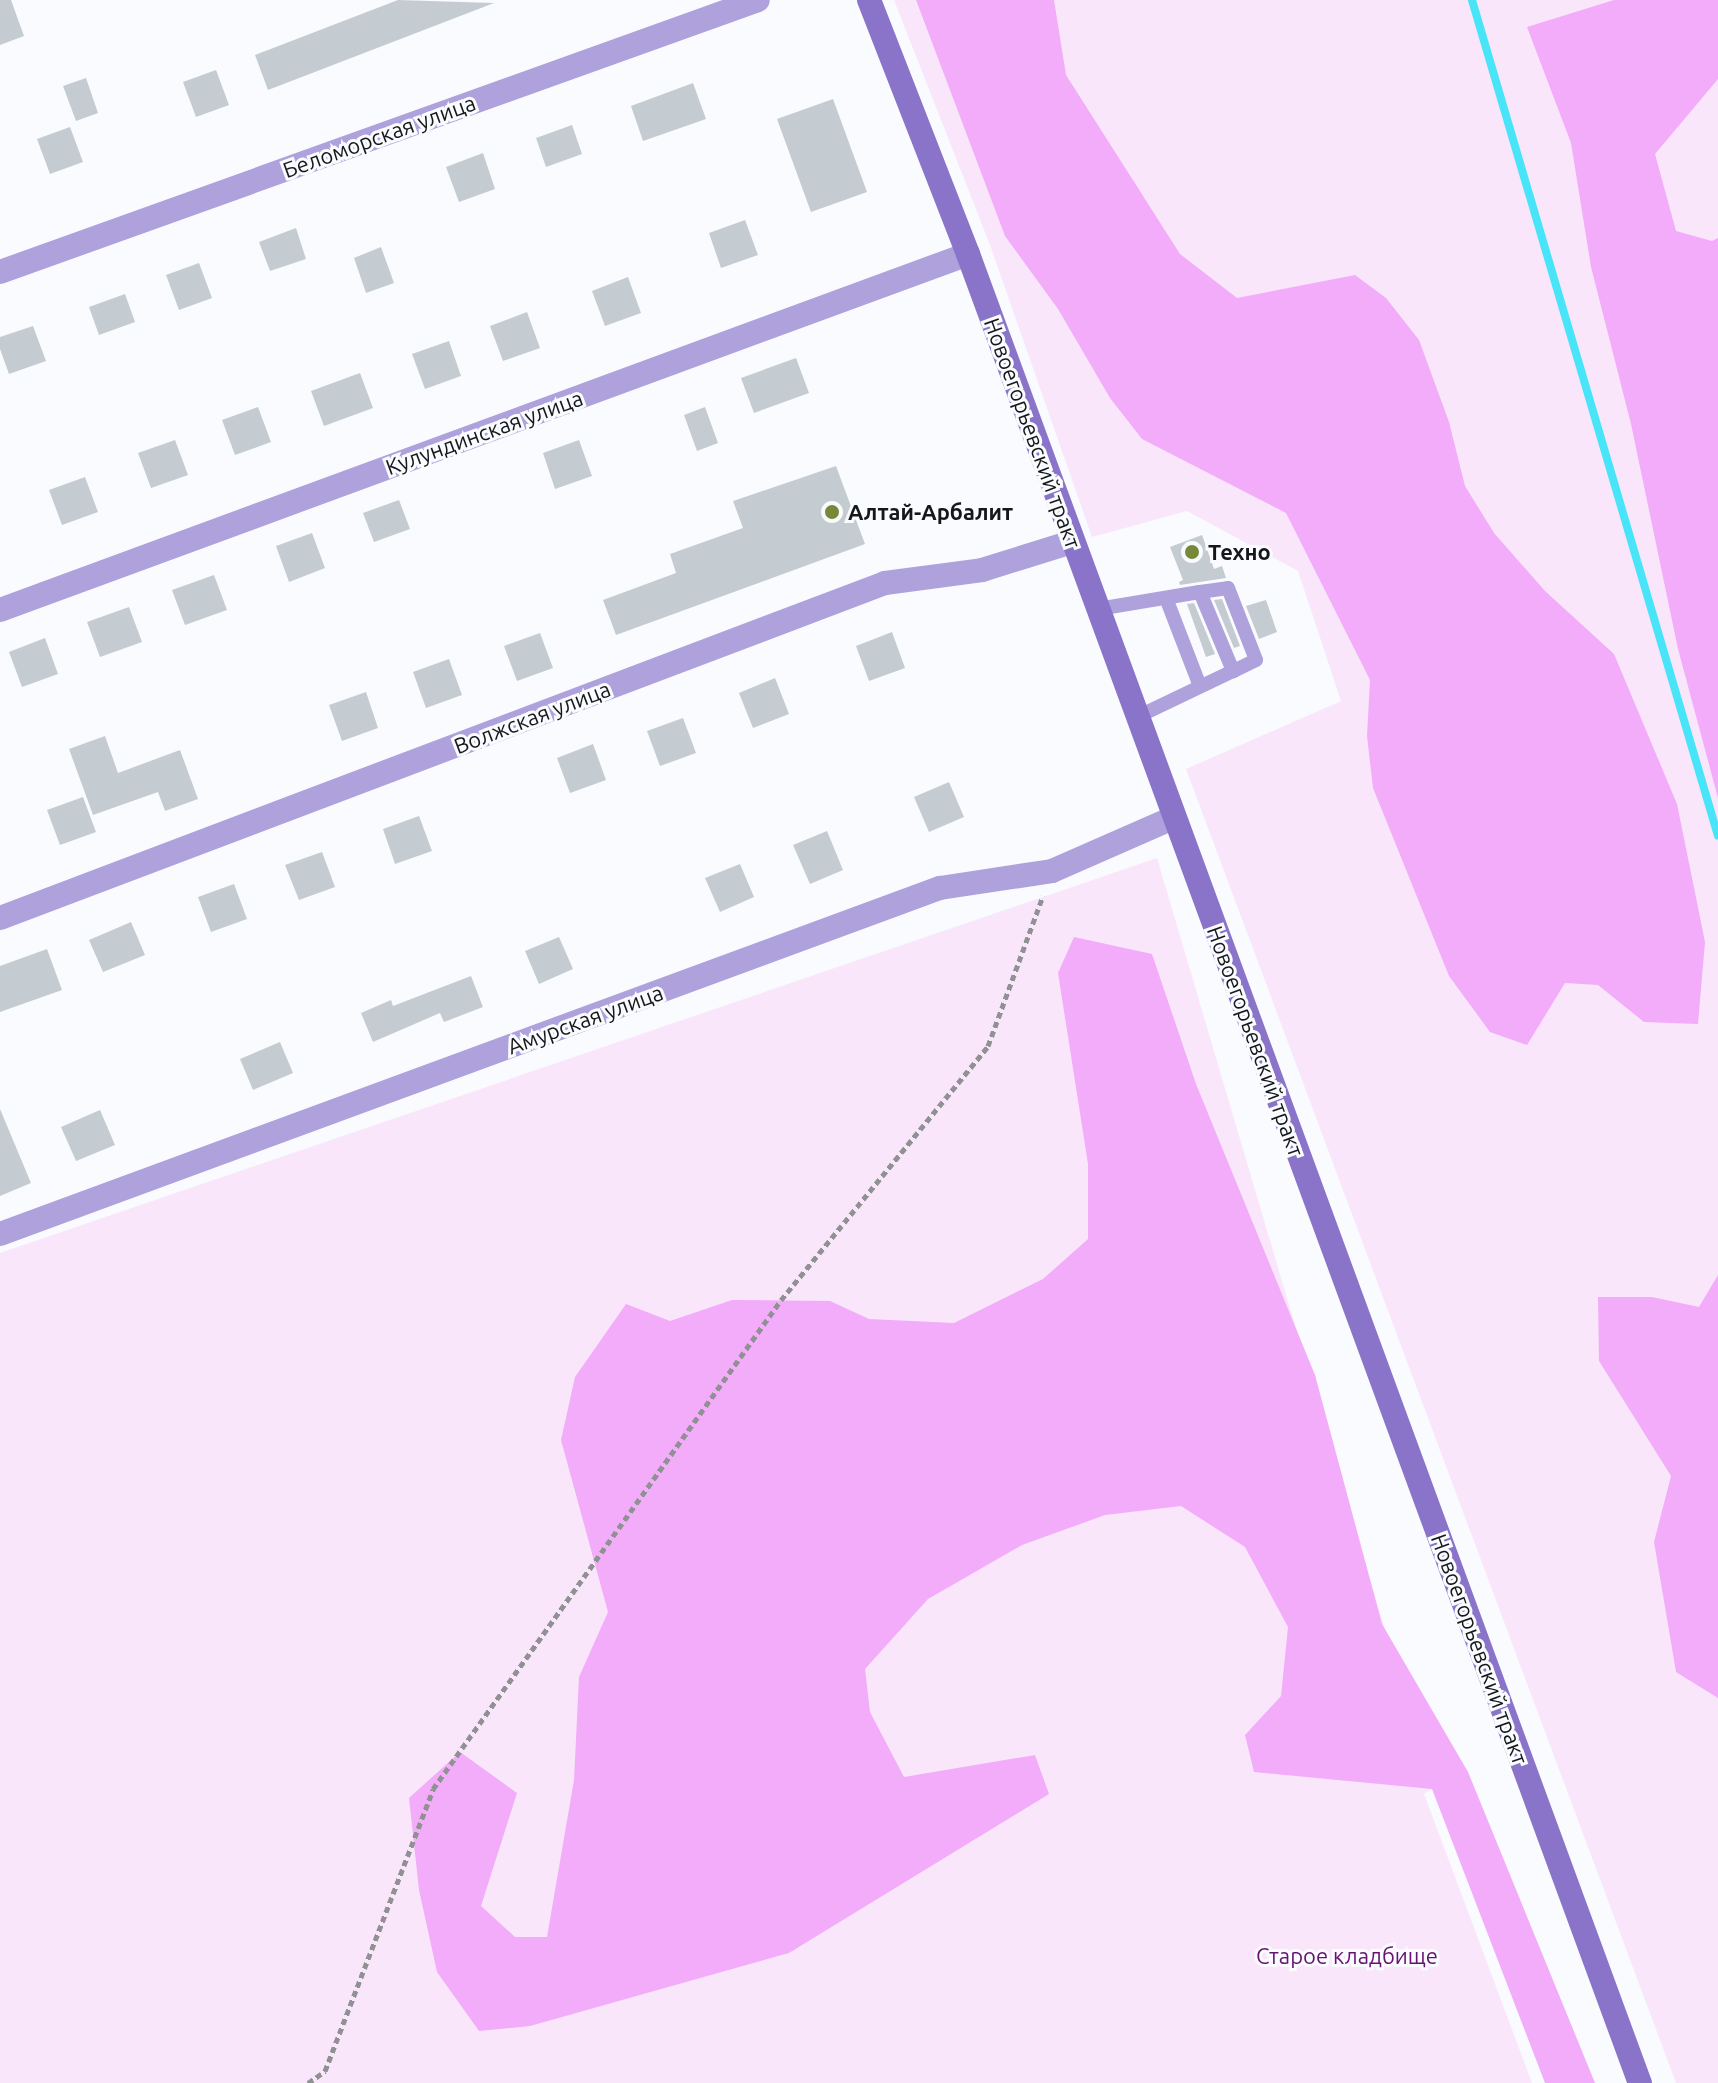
<!DOCTYPE html>
<meta charset="utf-8">
<style>
body{margin:0}
#map{position:relative;width:1718px;height:2083px;overflow:hidden;background:#f9fbfe;font-family:Ubuntu,sans-serif}
div>[style]{position:absolute}
.green>*{inset:0;background:#f9e6fb}
.forest>*{inset:0;background:#f2acfa}
.stream>*{height:8px;margin:-4px;padding:0 4px;transform-origin:4px;border-radius:4px;background:#48e4f7}
.building>*{inset:0;background:#c4ccd1}
.path>*{height:5px;margin-top:-2.5px;transform-origin:0;background:repeating-linear-gradient(90deg,#8f9193 0 6px,transparent 0 10px)}
.service>*{height:14px;margin:-7px;padding:0 7px;transform-origin:7px;border-radius:7px;background:#aea1dc}
.minor>*{height:24px;margin:-12px;padding:0 12px;transform-origin:12px;border-radius:12px;background:#aea1dc}
.secondary>*{height:24px;margin:-12px;padding:0 12px;transform-origin:12px;border-radius:12px;background:#8a74ca}
.dots>*{width:22px;height:22px;translate:-50% -50%;box-sizing:border-box;border:4px solid #f9fbfe;border-radius:50%}
span{translate:-50% -50%;white-space:nowrap;text-align:center;line-height:1.15;-webkit-text-stroke:6px #f9fbfe;paint-order:stroke}
.street-label{font-size:22px;color:#151719}
.poi-label{font-size:22px;color:#151719;font-weight:700}
.left{translate:0 -50%;text-align:left}
.park-label{font-size:22px;color:#661370}
</style>
<div id="map">
<div class="green">
<i style="clip-path:polygon(894px 0,1718px 0,1718px 2083px,1676px 2083px,1186px 769px,1341px 701px,1298px 571px,1187px 511px,1092px 537px,990px 245px)"></i>
<i style="clip-path:polygon(1157px 858px,1432px 1789px,1424px 1794px,1532px 2083px,0 2083px,0 1253px)"></i>
</div>
<div class="forest">
<i style="clip-path:polygon(916px 0,1054px 0,1066px 75px,1180px 254px,1237px 298px,1355px 275px,1386px 298px,1419px 340px,1449px 422px,1465px 486px,1494px 533px,1545px 591px,1614px 654px,1677px 804px,1705px 942px,1698px 1024px,1644px 1022px,1598px 985px,1565px 983px,1527px 1045px,1490px 1032px,1449px 976px,1373px 788px,1367px 736px,1370px 680px,1286px 513px,1142px 439px,1110px 398px,1058px 309px,1005px 236px)"></i>
<i style="clip-path:polygon(1614px 0,1718px 0,1718px 79px,1655px 154px,1676px 231px,1712px 241px,1718px 238px,1718px 798px,1678px 649px,1631px 424px,1591px 267px,1571px 143px,1527px 27px)"></i>
<i style="clip-path:polygon(1074px 937px,1152px 954px,1196px 1084px,1315px 1375px,1382px 1624px,1468px 1772px,1595px 2083px,1545px 2083px,1432px 1789px,1254px 1772px,1245px 1735px,1281px 1696px,1288px 1627px,1245px 1547px,1181px 1506px,1105px 1515px,1022px 1545px,928px 1599px,865px 1669px,870px 1712px,904px 1777px,1035px 1755px,1049px 1794px,1013px 1816px,789px 1953px,530px 2026px,479px 2031px,437px 1972px,419px 1890px,409px 1798px,460px 1752px,517px 1793px,481px 1906px,515px 1937px,547px 1937px,574px 1780px,579px 1677px,608px 1612px,561px 1440px,575px 1377px,626px 1304px,670px 1321px,732px 1300px,830px 1301px,869px 1319px,954px 1323px,1043px 1279px,1088px 1239px,1088px 1164px,1058px 973px)"></i>
<i style="clip-path:polygon(1718px 1275px,1718px 1698px,1676px 1672px,1654px 1542px,1671px 1476px,1599px 1361px,1598px 1297px,1652px 1297px,1699px 1307px)"></i>
</div>
<div class="stream">
<i style="left:1472px;top:0;width:871px;rotate:73.6deg"></i>
</div>
<div class="building">
<i style="clip-path:polygon(0 0,11px 0,24px 36px,0 45px)"></i>
<i style="clip-path:polygon(398px 0,494px 3px,268px 90px,255px 55px)"></i>
<i style="clip-path:polygon(216px 70px,229px 105px,196px 117px,183px 82px)"></i>
<i style="clip-path:polygon(86px 78px,98px 113px,76px 121px,63px 86px)"></i>
<i style="clip-path:polygon(693px 83px,706px 119px,643px 141px,631px 106px)"></i>
<i style="clip-path:polygon(833px 99px,867px 192px,811px 212px,777px 119px)"></i>
<i style="clip-path:polygon(572px 125px,582px 154px,546px 167px,536px 138px)"></i>
<i style="clip-path:polygon(70px 127px,83px 162px,50px 174px,37px 139px)"></i>
<i style="clip-path:polygon(483px 153px,495px 189px,459px 202px,446px 167px)"></i>
<i style="clip-path:polygon(745px 220px,758px 255px,721px 268px,709px 233px)"></i>
<i style="clip-path:polygon(296px 228px,306px 259px,270px 271px,259px 242px)"></i>
<i style="clip-path:polygon(381px 247px,394px 283px,366px 293px,354px 258px)"></i>
<i style="clip-path:polygon(199px 263px,212px 298px,179px 310px,166px 275px)"></i>
<i style="clip-path:polygon(628px 277px,641px 313px,605px 326px,592px 291px)"></i>
<i style="clip-path:polygon(125px 294px,135px 322px,99px 335px,89px 307px)"></i>
<i style="clip-path:polygon(527px 312px,540px 348px,503px 361px,490px 326px)"></i>
<i style="clip-path:polygon(33px 326px,46px 361px,9px 374px,0 349px,0 337px)"></i>
<i style="clip-path:polygon(449px 341px,461px 376px,425px 389px,412px 354px)"></i>
<i style="clip-path:polygon(796px 358px,809px 393px,754px 413px,741px 378px)"></i>
<i style="clip-path:polygon(360px 373px,373px 408px,324px 426px,311px 391px)"></i>
<i style="clip-path:polygon(258px 407px,271px 442px,235px 455px,222px 420px)"></i>
<i style="clip-path:polygon(705px 407px,718px 443px,697px 451px,684px 415px)"></i>
<i style="clip-path:polygon(175px 440px,188px 475px,151px 488px,138px 453px)"></i>
<i style="clip-path:polygon(579px 440px,592px 476px,555px 489px,543px 453px)"></i>
<i style="clip-path:polygon(836px 466px,865px 544px,616px 635px,603px 600px,676px 573px,670px 554px,743px 528px,733px 501px)"></i>
<i style="clip-path:polygon(85px 477px,98px 512px,62px 525px,49px 490px)"></i>
<i style="clip-path:polygon(399px 500px,410px 529px,374px 542px,363px 513px)"></i>
<i style="clip-path:polygon(312px 533px,325px 568px,289px 582px,276px 546px)"></i>
<i style="clip-path:polygon(1202px 535px,1214px 569px,1222px 566px,1226px 578px,1180px 585px,1179px 582px,1183px 580px,1170px 547px)"></i>
<i style="clip-path:polygon(214px 575px,227px 610px,185px 625px,172px 590px)"></i>
<i style="clip-path:polygon(1222px 599px,1240px 646px,1234px 648px,1214px 600px)"></i>
<i style="clip-path:polygon(1266px 600px,1277px 632px,1259px 639px,1246px 606px)"></i>
<i style="clip-path:polygon(1194px 603px,1215px 654px,1206px 657px,1187px 604px)"></i>
<i style="clip-path:polygon(129px 607px,142px 642px,100px 657px,87px 622px)"></i>
<i style="clip-path:polygon(892px 632px,905px 668px,869px 681px,856px 646px)"></i>
<i style="clip-path:polygon(540px 633px,553px 668px,517px 681px,504px 646px)"></i>
<i style="clip-path:polygon(45px 638px,58px 674px,22px 687px,9px 652px)"></i>
<i style="clip-path:polygon(449px 659px,462px 695px,426px 708px,413px 672px)"></i>
<i style="clip-path:polygon(775px 678px,789px 714px,753px 728px,739px 693px)"></i>
<i style="clip-path:polygon(366px 692px,378px 728px,342px 741px,329px 705px)"></i>
<i style="clip-path:polygon(683px 718px,696px 753px,660px 766px,647px 731px)"></i>
<i style="clip-path:polygon(105px 736px,118px 773px,180px 750px,198px 799px,165px 811px,158px 792px,93px 815px,69px 749px)"></i>
<i style="clip-path:polygon(593px 744px,606px 780px,570px 793px,557px 758px)"></i>
<i style="clip-path:polygon(949px 782px,964px 817px,929px 832px,914px 797px)"></i>
<i style="clip-path:polygon(83px 797px,96px 832px,60px 845px,47px 810px)"></i>
<i style="clip-path:polygon(419px 816px,432px 851px,395px 864px,383px 829px)"></i>
<i style="clip-path:polygon(827px 831px,843px 870px,810px 884px,793px 845px)"></i>
<i style="clip-path:polygon(322px 852px,335px 887px,299px 900px,285px 865px)"></i>
<i style="clip-path:polygon(740px 864px,754px 897px,720px 912px,705px 878px)"></i>
<i style="clip-path:polygon(234px 884px,247px 919px,211px 932px,198px 897px)"></i>
<i style="clip-path:polygon(131px 922px,145px 955px,103px 972px,89px 940px)"></i>
<i style="clip-path:polygon(559px 937px,573px 969px,539px 984px,525px 951px)"></i>
<i style="clip-path:polygon(47px 949px,62px 990px,0 1012px,0 966px)"></i>
<i style="clip-path:polygon(471px 976px,483px 1007px,444px 1022px,440px 1013px,373px 1042px,361px 1013px,391px 1000px,393px 1006px)"></i>
<i style="clip-path:polygon(280px 1042px,293px 1073px,253px 1090px,240px 1059px)"></i>
<i style="clip-path:polygon(0 1109px,31px 1183px,0 1196px)"></i>
<i style="clip-path:polygon(100px 1110px,115px 1145px,76px 1161px,61px 1127px)"></i>
</div>
<div class="path">
<i style="left:308px;top:2083px;width:21px;rotate:-35deg"></i>
<i style="left:325px;top:2071px;width:302px;rotate:-69deg"></i>
<i style="left:433px;top:1789px;width:600px;rotate:-54.56deg"></i>
<i style="left:781px;top:1300px;width:328px;rotate:-50.8deg"></i>
<i style="left:988px;top:1046px;width:160px;rotate:-69.9deg"></i>
</div>
<div class="service">
<i style="left:1200px;top:592px;width:28px;rotate:-8deg"></i>
<i style="left:1228px;top:588px;width:77px;rotate:68.7deg"></i>
<i style="left:1256px;top:660px;width:25px;rotate:154deg"></i>
<i style="left:1166px;top:598px;width:94px;rotate:68.9deg"></i>
<i style="left:1098px;top:609px;width:103px;rotate:-9.5deg"></i>
<i style="left:1200px;top:592px;width:86px;rotate:67.3deg"></i>
<i style="left:1233px;top:671px;width:106px;rotate:154.4deg"></i>
</div>
<div class="minor">
<i style="left:0;top:272px;width:805px;rotate:-19.74deg"></i>
<i style="left:0;top:610px;width:1031px;rotate:-20.19deg"></i>
<i style="left:0;top:918px;width:946px;rotate:-20.73deg"></i>
<i style="left:885px;top:583px;width:98px;rotate:-7.6deg"></i>
<i style="left:982px;top:570px;width:94px;rotate:-17.3deg"></i>
<i style="left:0;top:1234px;width:1002px;rotate:-20.21deg"></i>
<i style="left:940px;top:888px;width:113px;rotate:-8.6deg"></i>
<i style="left:1052px;top:871px;width:132px;rotate:-23.7deg"></i>
</div>
<div class="secondary">
<i style="left:869px;top:0;width:273px;rotate:68.7deg"></i>
<i style="left:968px;top:254px;width:1949px;rotate:69.83deg"></i>
</div>
<div class="dots">
<i style="left:832px;top:512px;background:#778938"></i>
<i style="left:1192px;top:552px;background:#778938"></i>
</div>
<div class="street-label">
<span style="left:379px;top:136px;rotate:-20deg">Беломорская улица</span>
<span style="left:484px;top:432px;rotate:-20deg">Кулундинская улица</span>
<span style="left:1033px;top:433px;rotate:70deg">Новоегорьевский тракт</span>
<span style="left:532px;top:717px;rotate:-21deg">Волжская улица</span>
<span style="left:585px;top:1019px;rotate:-20deg">Амурская улица</span>
<span style="left:1256px;top:1041px;rotate:70deg">Новоегорьевский тракт</span>
<span style="left:1480px;top:1649px;rotate:70deg">Новоегорьевский тракт</span>
</div>
<div class="poi-label">
<span class="left" style="left:848px;top:512px">Алтай-Арбалит</span>
<span class="left" style="left:1208px;top:552px">Техно</span>
</div>
<div class="park-label">
<span style="left:1347px;top:1956px">Старое кладбище</span>
</div>
</div>
